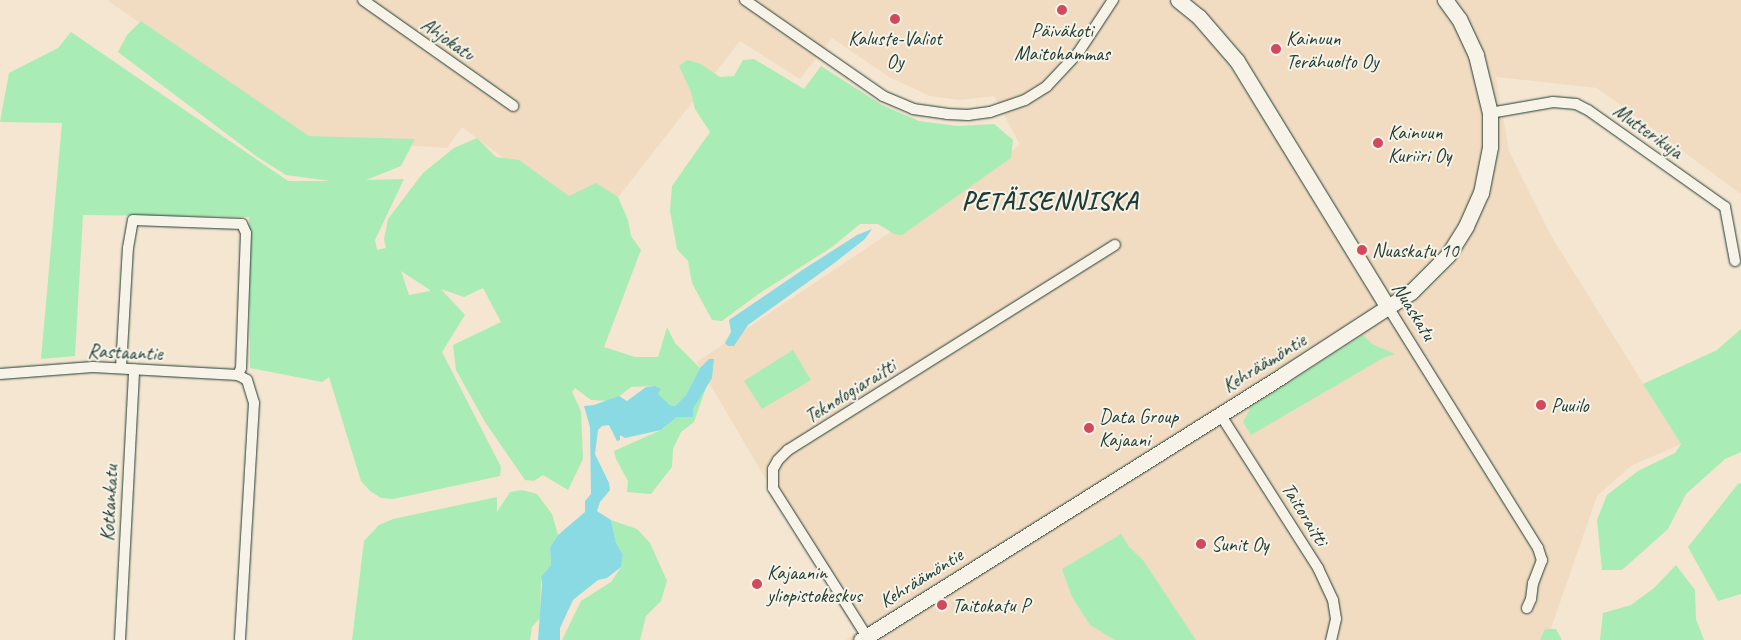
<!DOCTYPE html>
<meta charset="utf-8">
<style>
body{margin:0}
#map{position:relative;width:1741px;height:640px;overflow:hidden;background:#f4e6d1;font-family:Caveat,sans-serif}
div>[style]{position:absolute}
.built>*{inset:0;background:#f2dcc1}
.green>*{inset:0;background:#aaecb5}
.water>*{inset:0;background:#8adae4}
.roads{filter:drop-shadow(0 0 1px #1f3d34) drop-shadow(0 0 1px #1f3d34)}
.street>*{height:10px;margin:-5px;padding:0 5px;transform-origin:5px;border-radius:5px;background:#f7f3e8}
.secondary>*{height:15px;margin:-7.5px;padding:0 7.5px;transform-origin:7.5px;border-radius:7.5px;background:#f7f3e8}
.dots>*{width:14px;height:14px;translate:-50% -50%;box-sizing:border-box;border:2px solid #f7f3e8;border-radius:50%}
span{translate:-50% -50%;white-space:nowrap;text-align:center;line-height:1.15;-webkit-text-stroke:4px #f7f3e8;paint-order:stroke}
.poi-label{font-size:20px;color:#1f3d34}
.left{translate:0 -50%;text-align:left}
.street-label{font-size:20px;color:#1f3d34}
.district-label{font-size:25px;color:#1f3d34;font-weight:700;letter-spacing:1px}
</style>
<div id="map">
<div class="built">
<i style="clip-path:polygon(107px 0,1741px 0,1741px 194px,1597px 88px,1496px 77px,1509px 151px,1550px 234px,1681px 444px,1631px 466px,1597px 496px,1547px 640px,846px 640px,856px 633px,697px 362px,1020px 145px,994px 96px,960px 100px,930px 96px,889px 77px,832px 38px,800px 79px,740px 41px,595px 227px,462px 127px,447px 148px,305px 139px)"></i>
</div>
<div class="green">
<i style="clip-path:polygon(evenodd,141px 21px,309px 136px,415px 139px,401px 166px,366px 180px,404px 179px,375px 240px,377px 250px,386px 248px,384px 239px,388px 219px,423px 173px,454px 148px,477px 138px,496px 157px,519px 160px,569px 196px,596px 183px,618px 197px,628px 220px,631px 236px,641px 250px,604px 347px,635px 357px,658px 357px,667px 327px,675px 343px,700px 368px,686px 395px,675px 406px,670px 405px,657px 394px,655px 386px,631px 387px,617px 398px,607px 401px,591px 400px,575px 388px,572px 392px,581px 411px,583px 459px,568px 490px,543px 475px,534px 481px,525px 480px,485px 422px,456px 370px,453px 345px,501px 322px,483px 288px,464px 297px,441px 289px,465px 315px,442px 352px,501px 467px,500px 476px,393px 499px,381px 498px,370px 491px,361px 481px,329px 377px,322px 382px,250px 368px,249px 217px,83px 215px,75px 356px,41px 359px,62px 123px,0 122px,9px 73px,58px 48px,71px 32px,288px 181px,330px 181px,286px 175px,256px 156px,118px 52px,127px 35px,141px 21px,401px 271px,430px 290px,430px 291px,409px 295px,401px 271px)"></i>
<i style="clip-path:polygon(754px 59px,804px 89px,821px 66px,882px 105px,919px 121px,957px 126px,994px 124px,1013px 140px,1011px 158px,902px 235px,894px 234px,878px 224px,860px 224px,832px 247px,757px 295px,722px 321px,712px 320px,692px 283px,688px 261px,677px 249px,670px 211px,672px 186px,710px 132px,695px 109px,691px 92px,679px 66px,687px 60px,701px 64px,720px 77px,734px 76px,743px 60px)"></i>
<i style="clip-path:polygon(1741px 329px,1741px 452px,1725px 459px,1686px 494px,1668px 529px,1622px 570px,1602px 570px,1597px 520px,1607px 495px,1638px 471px,1675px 453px,1681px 444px,1643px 384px,1717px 350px)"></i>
<i style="clip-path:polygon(1363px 335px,1372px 344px,1395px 354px,1383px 358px,1251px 435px,1243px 422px,1251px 407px)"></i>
<i style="clip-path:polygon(793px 350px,811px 380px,762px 409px,744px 381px)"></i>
<i style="clip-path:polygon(708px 382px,694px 422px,681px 432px,673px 449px,672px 467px,661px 481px,651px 494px,627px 492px,628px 481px,616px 459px,614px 451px,661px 430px,677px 417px,693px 409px)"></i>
<i style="clip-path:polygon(1741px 483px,1741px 594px,1718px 601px,1688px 547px,1738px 484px)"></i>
<i style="clip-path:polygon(522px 490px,537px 494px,552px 514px,558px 535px,550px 547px,551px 565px,541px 577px,540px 618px,532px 627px,530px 640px,352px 640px,364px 541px,379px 525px,393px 519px,497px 497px,497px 512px,510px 492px)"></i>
<i style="clip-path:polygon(611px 520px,637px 529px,650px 543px,667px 581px,661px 601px,646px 616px,640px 640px,562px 640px,581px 601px,611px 582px,621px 567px,623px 555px,616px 543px)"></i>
<i style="clip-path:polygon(1121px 534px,1129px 547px,1143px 560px,1196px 640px,1115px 640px,1090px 625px,1072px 597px,1062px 569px)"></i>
<i style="clip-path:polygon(1676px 565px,1695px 590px,1696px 619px,1704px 640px,1600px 640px,1603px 613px,1631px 605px,1654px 588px)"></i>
<i style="clip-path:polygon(1545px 629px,1556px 629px,1562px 640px,1540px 640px)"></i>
</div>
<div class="water">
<i style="clip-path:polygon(872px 229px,865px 239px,833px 264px,748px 325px,734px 346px,728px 346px,725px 343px,731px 332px,729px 320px,804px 269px,857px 235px)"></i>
<i style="clip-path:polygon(709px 359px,714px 359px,712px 378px,693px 409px,693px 417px,677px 417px,661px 430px,625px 438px,620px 435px,620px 440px,617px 441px,609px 425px,602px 426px,598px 430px,595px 454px,609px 483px,610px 490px,600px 502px,597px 511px,611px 520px,616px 543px,623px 555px,621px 567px,607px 578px,598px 580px,573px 600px,560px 628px,560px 640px,538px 640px,542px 584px,541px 577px,551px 565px,550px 547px,558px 535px,585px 512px,585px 501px,591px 494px,590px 427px,584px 406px,594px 405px,619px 396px,627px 401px,646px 387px,655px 386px,661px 389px,658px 394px,670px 405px,675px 406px,686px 395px,700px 368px)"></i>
</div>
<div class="roads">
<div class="street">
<i style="left:363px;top:0;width:184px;rotate:35.2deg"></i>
<i style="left:745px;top:0;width:168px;rotate:34.8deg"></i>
<i style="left:883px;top:96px;width:33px;rotate:23deg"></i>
<i style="left:913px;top:109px;width:34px;rotate:8deg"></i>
<i style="left:947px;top:114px;width:21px;rotate:3deg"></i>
<i style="left:968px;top:115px;width:22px;rotate:-8deg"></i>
<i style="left:990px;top:112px;width:37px;rotate:-19deg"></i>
<i style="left:1025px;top:100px;width:26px;rotate:-32deg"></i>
<i style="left:1047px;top:86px;width:45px;rotate:-46.8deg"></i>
<i style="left:1078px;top:53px;width:64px;rotate:-56.6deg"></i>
<i style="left:1490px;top:113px;width:64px;rotate:-9.9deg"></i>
<i style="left:1553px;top:102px;width:23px;rotate:5deg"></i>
<i style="left:1576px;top:104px;width:13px;rotate:27deg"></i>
<i style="left:1588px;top:110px;width:168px;rotate:35.3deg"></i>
<i style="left:1725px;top:207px;width:55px;rotate:79.5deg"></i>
<i style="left:1388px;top:307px;width:284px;rotate:58.1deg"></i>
<i style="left:1538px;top:548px;width:13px;rotate:72deg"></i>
<i style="left:1542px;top:560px;width:25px;rotate:111deg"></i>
<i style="left:1533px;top:583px;width:16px;rotate:97deg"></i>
<i style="left:1531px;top:599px;width:10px;rotate:114deg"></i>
<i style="left:121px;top:368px;width:120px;rotate:-86.7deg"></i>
<i style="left:128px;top:248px;width:28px;rotate:-80deg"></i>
<i style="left:133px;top:220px;width:109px;rotate:2.1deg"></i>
<i style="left:242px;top:224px;width:10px;rotate:66deg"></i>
<i style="left:246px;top:233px;width:135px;rotate:92.1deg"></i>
<i style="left:241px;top:368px;width:8px;rotate:113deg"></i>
<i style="left:0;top:374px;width:93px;rotate:-4.3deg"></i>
<i style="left:93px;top:367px;width:145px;rotate:3.2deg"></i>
<i style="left:238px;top:375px;width:10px;rotate:29deg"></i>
<i style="left:247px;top:380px;width:24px;rotate:73deg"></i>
<i style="left:254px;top:403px;width:237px;rotate:93.4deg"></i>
<i style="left:1220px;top:414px;width:183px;rotate:57.5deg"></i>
<i style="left:1318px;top:568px;width:35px;rotate:65deg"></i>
<i style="left:1333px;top:600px;width:19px;rotate:81deg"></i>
<i style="left:1336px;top:619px;width:22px;rotate:103deg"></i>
<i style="left:120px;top:640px;width:271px;rotate:-87deg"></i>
<i style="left:869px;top:640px;width:180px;rotate:-122.3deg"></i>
<i style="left:773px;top:488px;width:19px;rotate:-90deg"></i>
<i style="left:773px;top:469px;width:10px;rotate:-61deg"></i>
<i style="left:778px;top:460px;width:14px;rotate:-45deg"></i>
<i style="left:788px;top:450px;width:386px;rotate:-32.1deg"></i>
</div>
<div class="secondary">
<i style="left:1178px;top:0;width:27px;rotate:39deg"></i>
<i style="left:1199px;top:17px;width:58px;rotate:49.2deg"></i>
<i style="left:1237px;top:61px;width:289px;rotate:58.5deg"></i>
<i style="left:861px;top:640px;width:498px;rotate:-32.1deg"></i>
<i style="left:1283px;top:375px;width:153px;rotate:-33deg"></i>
<i style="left:1411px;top:292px;width:52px;rotate:-45deg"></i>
<i style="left:1448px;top:255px;width:34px;rotate:-58deg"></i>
<i style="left:1466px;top:226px;width:36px;rotate:-66deg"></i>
<i style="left:1481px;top:193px;width:47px;rotate:-78.9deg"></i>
<i style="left:1490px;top:147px;width:34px;rotate:-90deg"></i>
<i style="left:1490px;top:113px;width:60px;rotate:-103.6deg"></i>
<i style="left:1476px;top:55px;width:40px;rotate:-115deg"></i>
<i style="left:1459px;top:19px;width:24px;rotate:-126deg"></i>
</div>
</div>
<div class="dots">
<i style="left:1062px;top:10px;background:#d1495b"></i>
<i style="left:895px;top:19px;background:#d1495b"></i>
<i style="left:1276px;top:49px;background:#d1495b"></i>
<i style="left:1378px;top:143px;background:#d1495b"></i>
<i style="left:1362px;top:250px;background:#d1495b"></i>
<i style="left:1541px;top:405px;background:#d1495b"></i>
<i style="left:1089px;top:428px;background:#d1495b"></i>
<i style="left:1201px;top:544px;background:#d1495b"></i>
<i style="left:757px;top:584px;background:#d1495b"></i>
<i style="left:942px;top:605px;background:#d1495b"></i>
</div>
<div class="poi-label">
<span style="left:1062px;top:42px">Päiväkoti<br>Maitohammas</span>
<span class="left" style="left:1286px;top:50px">Kainuun<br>Terähuolto Oy</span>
<span style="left:895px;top:50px">Kaluste-Valiot<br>Oy</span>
<span class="left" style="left:1388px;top:144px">Kainuun<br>Kuriiri Oy</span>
<span class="left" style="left:1372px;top:250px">Nuaskatu 10</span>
<span class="left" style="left:1551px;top:405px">Puuilo</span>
<span class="left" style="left:1099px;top:428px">Data Group<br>Kajaani</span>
<span class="left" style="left:1211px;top:544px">Sunit Oy</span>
<span class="left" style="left:767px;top:584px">Kajaanin<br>yliopistokeskus</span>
<span class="left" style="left:952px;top:605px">Taitokatu P</span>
</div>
<div class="street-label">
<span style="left:448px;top:39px;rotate:35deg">Ahjokatu</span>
<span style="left:1648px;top:131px;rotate:35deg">Mutterikuja</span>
<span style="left:1414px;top:311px;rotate:58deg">Nuaskatu</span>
<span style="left:125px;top:352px;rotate:2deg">Rastaantie</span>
<span style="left:1264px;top:363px;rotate:-32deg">Kehräämöntie</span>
<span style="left:850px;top:391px;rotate:-32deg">Teknologiaraitti</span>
<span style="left:109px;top:503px;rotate:-87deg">Kotkankatu</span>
<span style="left:1305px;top:514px;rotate:58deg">Taitoraitti</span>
<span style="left:921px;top:578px;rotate:-32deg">Kehräämöntie</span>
</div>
<div class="district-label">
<span style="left:1050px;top:201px">PETÄISENNISKA</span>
</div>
</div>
